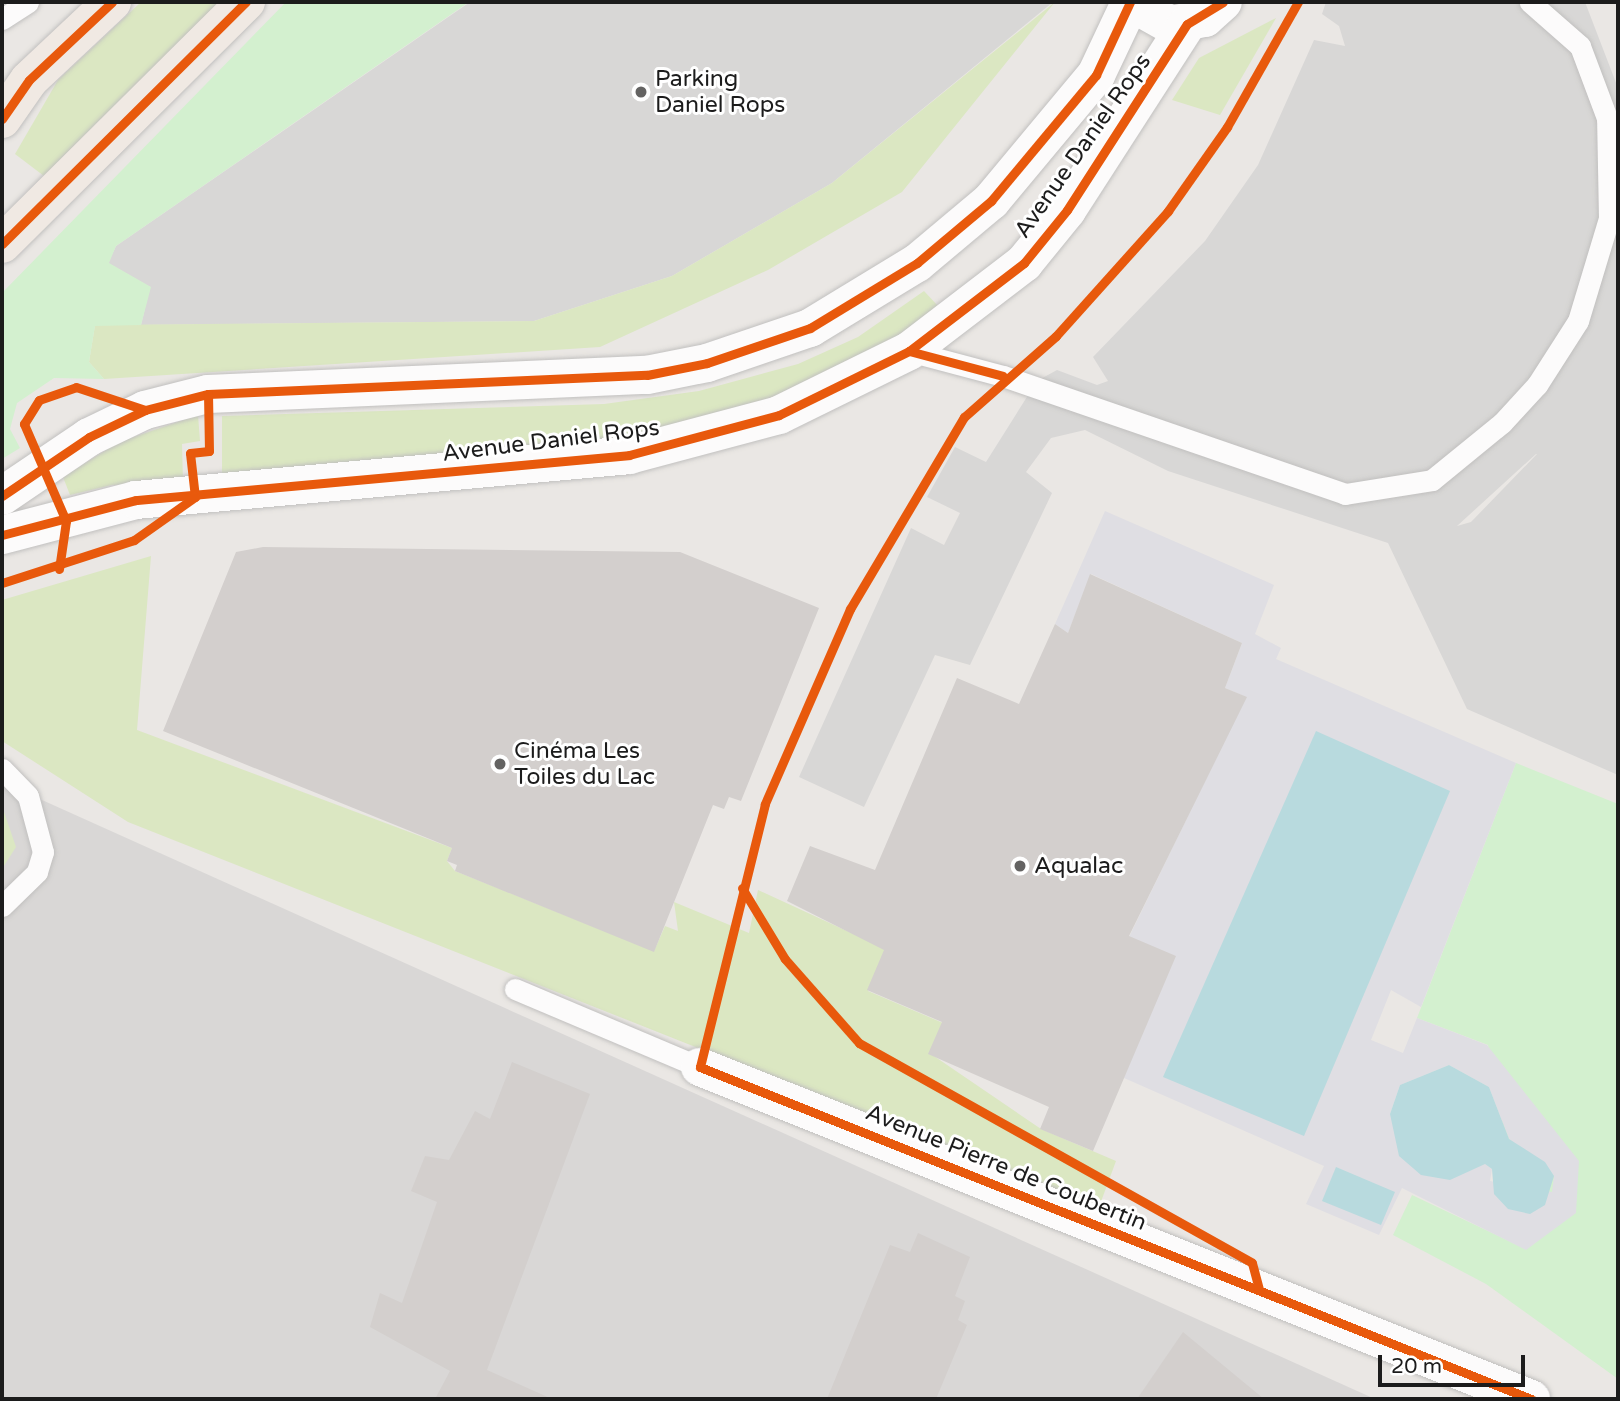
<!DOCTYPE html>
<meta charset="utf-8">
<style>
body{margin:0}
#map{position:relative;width:1620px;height:1401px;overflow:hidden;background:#eae7e4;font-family:"Varela Round",sans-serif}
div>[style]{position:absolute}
.residential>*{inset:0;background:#d9d7d6}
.religious>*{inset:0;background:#d8d7d6}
.grass>*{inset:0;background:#dbe7c2}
.park>*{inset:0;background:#d3f0cf}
.plaza>*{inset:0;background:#dfdee3}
.water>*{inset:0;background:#b8dade}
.building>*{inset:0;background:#d3cfcd}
.roads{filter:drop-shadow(0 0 2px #c1c0bf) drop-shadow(0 0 2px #c1c0bf)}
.service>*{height:21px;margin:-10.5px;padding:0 10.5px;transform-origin:10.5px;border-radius:10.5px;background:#fcfbfb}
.minor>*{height:38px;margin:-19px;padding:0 19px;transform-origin:19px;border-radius:19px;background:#fcfbfb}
.primary>*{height:38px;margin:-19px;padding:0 19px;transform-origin:19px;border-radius:19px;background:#f0e9e3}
.cycleway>*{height:9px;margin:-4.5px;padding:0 4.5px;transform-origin:4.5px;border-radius:4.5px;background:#e8590c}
.dots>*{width:19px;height:19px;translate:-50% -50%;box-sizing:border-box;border:4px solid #fff;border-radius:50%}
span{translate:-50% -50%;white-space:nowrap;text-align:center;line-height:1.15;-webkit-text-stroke:6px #fff;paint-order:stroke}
.poi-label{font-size:23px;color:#1c1c1c}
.left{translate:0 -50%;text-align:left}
.street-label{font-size:23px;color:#1c1c1c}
.frame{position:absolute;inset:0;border:4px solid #1c1c1c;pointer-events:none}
.scale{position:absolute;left:1378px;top:1355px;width:147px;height:32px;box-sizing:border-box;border:4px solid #1c1c1c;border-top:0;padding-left:9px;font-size:21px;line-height:24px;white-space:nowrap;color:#1c1c1c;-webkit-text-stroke:5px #fff;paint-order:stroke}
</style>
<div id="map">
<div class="residential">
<i style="clip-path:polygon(2px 782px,1375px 1399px,2px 1399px)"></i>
</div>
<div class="religious">
<i style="clip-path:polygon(470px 2px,1053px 2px,832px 183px,672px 276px,534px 321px,141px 325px,150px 287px,108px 263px,116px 246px)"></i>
<i style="clip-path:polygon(evenodd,1326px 2px,1585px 2px,1618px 88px,1618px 775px,1467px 709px,1388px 543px,1168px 471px,1085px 430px,1051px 438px,1026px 472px,1052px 493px,970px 665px,935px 655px,864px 807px,799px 777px,911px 528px,944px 545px,960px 513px,927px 497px,955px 447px,986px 462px,1037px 381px,1057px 370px,1097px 385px,1108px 381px,1093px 357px,1205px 241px,1258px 165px,1314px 40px,1345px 46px,1339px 26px,1322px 14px,1326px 2px,1537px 454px,1471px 522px,1457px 526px,1536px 454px,1537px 454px)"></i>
</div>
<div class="grass">
<i style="clip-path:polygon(141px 2px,221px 2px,44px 176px,15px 154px,58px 80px)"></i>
<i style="clip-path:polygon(1055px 2px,902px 192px,768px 270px,600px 347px,104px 379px,89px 362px,95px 325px,534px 321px,672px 276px,832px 183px)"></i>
<i style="clip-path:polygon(1276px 18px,1220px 115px,1172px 100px,1199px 58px)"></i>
<i style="clip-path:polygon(924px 291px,939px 307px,885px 350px,811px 390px,652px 442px,326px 474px,222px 473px,222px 416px,604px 404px,699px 391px,798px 364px,858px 337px)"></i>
<i style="clip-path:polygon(198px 415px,200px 441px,182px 444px,183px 482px,112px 485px,70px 495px,63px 477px,119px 442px)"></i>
<i style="clip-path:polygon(151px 556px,137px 730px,452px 848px,447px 861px,455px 871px,654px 951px,665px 926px,678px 931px,674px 902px,749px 933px,758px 890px,886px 949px,868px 991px,943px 1023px,931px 1054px,1041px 1129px,1116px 1161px,1099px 1207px,128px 822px,2px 741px,2px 600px)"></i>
<i style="clip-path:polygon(2px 806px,16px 847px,2px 869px)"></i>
</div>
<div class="park">
<i style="clip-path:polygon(286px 2px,469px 2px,116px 246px,109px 263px,151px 287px,141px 325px,95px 326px,89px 362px,104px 379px,54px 378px,17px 403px,10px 429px,20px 448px,2px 459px,2px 293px)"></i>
<i style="clip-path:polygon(1516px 763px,1618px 804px,1618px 1379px,1486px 1284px,1393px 1235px,1412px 1195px,1526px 1249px,1488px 1045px,1417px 1018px)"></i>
</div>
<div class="plaza">
<i style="clip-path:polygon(evenodd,1105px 511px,1274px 585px,1255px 634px,1281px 648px,1276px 659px,1516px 763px,1421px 1007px,1391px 990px,1371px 1040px,1403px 1053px,1417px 1018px,1487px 1045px,1579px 1161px,1576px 1213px,1526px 1250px,1402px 1188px,1379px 1235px,1306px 1204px,1324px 1166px,1124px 1078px,1129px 937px,1246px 697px,1225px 688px,1242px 643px,1091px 574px,1068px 633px,1055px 624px,1105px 511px,1449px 1065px,1489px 1087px,1509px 1139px,1554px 1176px,1552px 1192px,1490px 1181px,1492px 1169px,1484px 1163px,1390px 1114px,1400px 1085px,1449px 1065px)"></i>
</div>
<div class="water">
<i style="clip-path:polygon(1316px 731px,1450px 791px,1304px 1136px,1163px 1077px)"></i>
<i style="clip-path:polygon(1449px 1065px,1489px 1087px,1509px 1139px,1545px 1162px,1554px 1176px,1545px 1205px,1530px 1214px,1508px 1209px,1494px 1194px,1492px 1169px,1485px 1164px,1450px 1180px,1421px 1175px,1399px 1156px,1390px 1114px,1400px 1085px)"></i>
<i style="clip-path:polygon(1336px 1167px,1395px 1192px,1381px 1225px,1322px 1201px)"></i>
</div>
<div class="building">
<i style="clip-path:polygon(263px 547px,680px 552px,819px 608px,741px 801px,729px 797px,724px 809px,713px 805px,654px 952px,455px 871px,457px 865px,447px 861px,452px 848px,163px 731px,236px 552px)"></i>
<i style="clip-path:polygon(1090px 574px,1242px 643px,1225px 688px,1247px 697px,1129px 936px,1176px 956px,1093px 1151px,1040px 1129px,1049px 1107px,928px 1054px,942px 1022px,867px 990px,884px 950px,787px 901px,810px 846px,875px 870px,957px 678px,1019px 704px,1055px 624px,1068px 633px)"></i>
<i style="clip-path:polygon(512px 1062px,590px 1094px,487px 1370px,552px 1399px,435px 1399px,450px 1371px,370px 1327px,380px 1293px,402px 1303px,437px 1202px,411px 1191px,425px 1156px,449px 1160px,475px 1111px,490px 1119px)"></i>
<i style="clip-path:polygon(918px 1233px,970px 1257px,955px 1296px,965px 1301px,958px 1320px,967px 1325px,936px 1399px,827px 1399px,890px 1245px,910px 1252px)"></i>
<i style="clip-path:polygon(1183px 1332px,1264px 1399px,1137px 1399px)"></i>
</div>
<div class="roads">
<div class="service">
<i style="left:2px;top:19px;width:31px;rotate:-33deg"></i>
<i style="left:909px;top:351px;width:97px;rotate:14.9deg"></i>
<i style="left:1003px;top:376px;width:362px;rotate:19deg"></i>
<i style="left:1345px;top:494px;width:88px;rotate:-9.1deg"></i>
<i style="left:1432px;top:480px;width:90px;rotate:-39.2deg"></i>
<i style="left:1502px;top:423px;width:52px;rotate:-47.4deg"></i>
<i style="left:1537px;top:385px;width:76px;rotate:-57.4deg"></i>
<i style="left:1578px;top:321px;width:108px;rotate:-73.2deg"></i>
<i style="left:1609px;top:218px;width:100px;rotate:-91.1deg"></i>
<i style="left:1607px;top:118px;width:77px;rotate:-110.6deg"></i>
<i style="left:1580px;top:46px;width:67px;rotate:-138.7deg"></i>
<i style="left:2px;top:769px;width:37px;rotate:46deg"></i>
<i style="left:28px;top:796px;width:58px;rotate:75deg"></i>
<i style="left:43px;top:852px;width:21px;rotate:107deg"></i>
<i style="left:37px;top:872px;width:49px;rotate:135.8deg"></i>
<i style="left:515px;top:989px;width:201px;rotate:22.9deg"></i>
</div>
<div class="minor">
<i style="left:1130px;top:2px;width:47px;rotate:29.3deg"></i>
<i style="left:1171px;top:25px;width:35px;rotate:-12deg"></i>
<i style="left:1205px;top:18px;width:24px;rotate:-42deg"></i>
<i style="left:2px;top:496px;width:105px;rotate:-34.1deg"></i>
<i style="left:89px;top:437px;width:62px;rotate:-25.7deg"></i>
<i style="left:145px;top:410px;width:65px;rotate:-14.3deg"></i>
<i style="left:208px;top:394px;width:439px;rotate:-2.5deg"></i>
<i style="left:647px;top:375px;width:61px;rotate:-11.3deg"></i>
<i style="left:707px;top:363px;width:109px;rotate:-18.8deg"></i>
<i style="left:810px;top:328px;width:125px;rotate:-31.3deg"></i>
<i style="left:917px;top:263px;width:97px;rotate:-40deg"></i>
<i style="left:991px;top:201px;width:164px;rotate:-50.2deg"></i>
<i style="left:1096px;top:75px;width:80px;rotate:-64.7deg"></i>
<i style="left:2px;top:535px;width:138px;rotate:-14.6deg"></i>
<i style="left:136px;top:500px;width:495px;rotate:-5.2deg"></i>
<i style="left:629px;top:455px;width:155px;rotate:-14.9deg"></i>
<i style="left:779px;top:415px;width:145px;rotate:-26.2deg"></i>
<i style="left:909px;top:351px;width:145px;rotate:-37.4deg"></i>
<i style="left:1024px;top:263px;width:68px;rotate:-50.9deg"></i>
<i style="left:1067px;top:210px;width:221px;rotate:-57.2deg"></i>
<i style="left:700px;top:1067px;width:895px;rotate:21.78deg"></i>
</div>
<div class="primary">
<i style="left:2px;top:119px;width:47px;rotate:-55.3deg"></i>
<i style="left:29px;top:80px;width:114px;rotate:-43.2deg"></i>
<i style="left:2px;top:244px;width:344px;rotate:-44.8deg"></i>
</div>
</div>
<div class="cycleway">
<i style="left:1298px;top:2px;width:144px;rotate:119.6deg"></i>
<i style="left:1227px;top:127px;width:103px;rotate:125.1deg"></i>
<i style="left:1168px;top:211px;width:168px;rotate:131.9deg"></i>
<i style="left:1056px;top:336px;width:123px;rotate:138.6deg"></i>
<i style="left:964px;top:417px;width:223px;rotate:120.7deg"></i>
<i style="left:850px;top:609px;width:213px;rotate:113.6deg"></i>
<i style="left:765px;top:804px;width:271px;rotate:103.9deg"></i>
<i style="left:700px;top:1067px;width:895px;rotate:21.78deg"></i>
<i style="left:2px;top:119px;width:47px;rotate:-55.3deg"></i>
<i style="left:29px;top:80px;width:114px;rotate:-43.2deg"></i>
<i style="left:2px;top:244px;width:344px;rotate:-44.8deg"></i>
<i style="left:909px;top:351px;width:97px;rotate:14.9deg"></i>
<i style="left:2px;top:496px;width:105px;rotate:-34.1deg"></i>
<i style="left:89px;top:437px;width:62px;rotate:-25.7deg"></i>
<i style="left:145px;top:410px;width:65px;rotate:-14.3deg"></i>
<i style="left:208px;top:394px;width:439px;rotate:-2.5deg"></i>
<i style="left:647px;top:375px;width:61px;rotate:-11.3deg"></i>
<i style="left:707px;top:363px;width:109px;rotate:-18.8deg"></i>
<i style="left:810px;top:328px;width:125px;rotate:-31.3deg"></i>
<i style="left:917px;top:263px;width:97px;rotate:-40deg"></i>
<i style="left:991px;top:201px;width:164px;rotate:-50.2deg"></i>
<i style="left:1096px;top:75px;width:81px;rotate:-65deg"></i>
<i style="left:195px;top:497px;width:44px;rotate:-96.5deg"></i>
<i style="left:190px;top:453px;width:19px;rotate:-6deg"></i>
<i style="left:209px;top:451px;width:57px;rotate:-91deg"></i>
<i style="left:2px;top:535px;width:138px;rotate:-14.6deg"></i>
<i style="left:136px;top:500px;width:495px;rotate:-5.2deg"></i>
<i style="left:629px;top:455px;width:155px;rotate:-14.9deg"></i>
<i style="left:779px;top:415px;width:145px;rotate:-26.2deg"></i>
<i style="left:909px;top:351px;width:145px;rotate:-37.4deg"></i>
<i style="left:1024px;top:263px;width:68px;rotate:-50.9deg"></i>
<i style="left:1067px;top:210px;width:221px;rotate:-57.2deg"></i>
<i style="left:1187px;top:24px;width:42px;rotate:-31.4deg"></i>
<i style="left:59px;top:569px;width:49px;rotate:-81.7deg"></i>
<i style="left:66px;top:521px;width:106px;rotate:-113.4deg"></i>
<i style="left:24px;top:424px;width:28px;rotate:-58deg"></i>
<i style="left:39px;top:400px;width:39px;rotate:-19deg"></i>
<i style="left:76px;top:387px;width:73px;rotate:18.4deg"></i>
<i style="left:2px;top:583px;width:139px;rotate:-18deg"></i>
<i style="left:134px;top:540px;width:75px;rotate:-35.2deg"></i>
<i style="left:742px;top:888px;width:83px;rotate:58.8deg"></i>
<i style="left:785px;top:959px;width:112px;rotate:48.6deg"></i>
<i style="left:859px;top:1043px;width:450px;rotate:29.2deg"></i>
<i style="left:1252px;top:1263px;width:28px;rotate:75deg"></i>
</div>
<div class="dots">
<i style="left:641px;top:92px;background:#646362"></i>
<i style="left:500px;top:764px;background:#646362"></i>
<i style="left:1020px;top:866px;background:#646362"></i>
</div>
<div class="poi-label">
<span class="left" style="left:655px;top:92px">Parking<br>Daniel Rops</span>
<span class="left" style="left:514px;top:764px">Cinéma Les<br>Toiles du Lac</span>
<span class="left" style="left:1034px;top:866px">Aqualac</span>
</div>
<div class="street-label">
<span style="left:1083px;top:146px;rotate:-55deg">Avenue Daniel Rops</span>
<span style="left:551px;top:441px;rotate:-7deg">Avenue Daniel Rops</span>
<span style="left:1006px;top:1168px;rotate:22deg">Avenue Pierre de Coubertin</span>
</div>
<div class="frame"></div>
<div class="scale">20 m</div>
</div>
